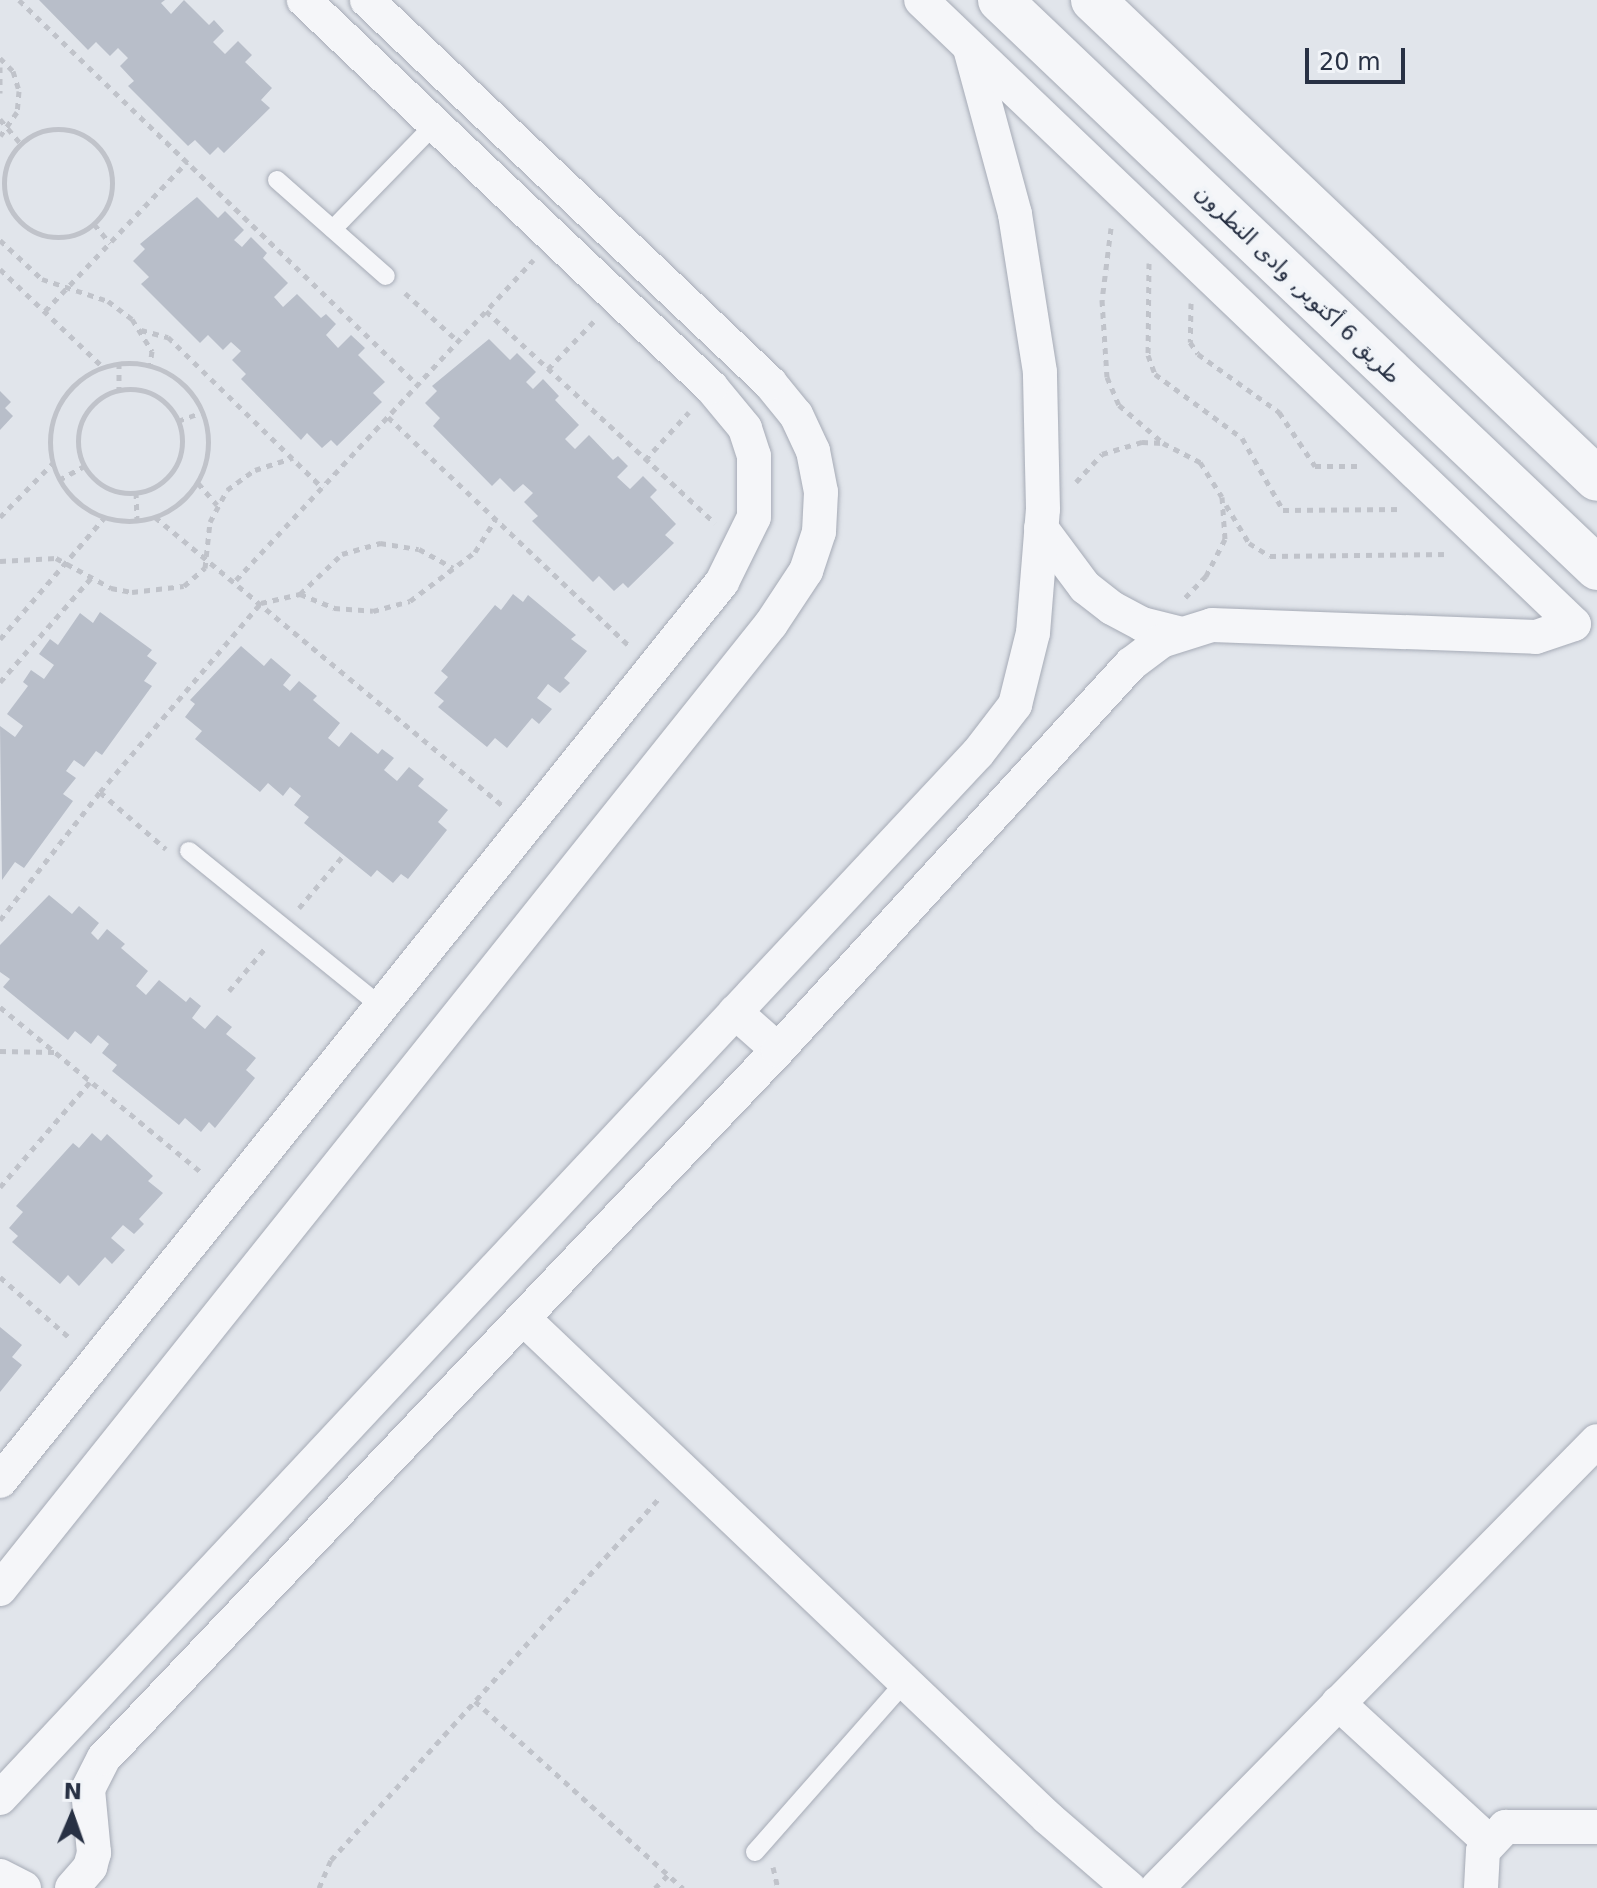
<!DOCTYPE html>
<meta charset="utf-8">
<style>
body{margin:0}
#map{position:relative;width:1597px;height:1888px;overflow:hidden;background:#e1e5eb;font-family:"DejaVu Sans","Noto Naskh Arabic",sans-serif}
div>[style]{position:absolute}
.building>*{inset:0;background:#b8bec9}
.path>*{height:5px;margin-top:-2.5px;transform-origin:0;background:repeating-linear-gradient(90deg,#c0c3ca 0 6px,transparent 0 12px)}
.path>.ring{margin:-2.5px;padding:0;box-sizing:content-box;background:none;border:5px solid #c0c3ca;border-radius:50%}
.roads{filter:drop-shadow(0 0 2px #a6abb6) drop-shadow(0 0 2px #a6abb6)}
.service>*{height:18px;margin:-9px;padding:0 9px;transform-origin:9px;border-radius:9px;background:#f5f6f9}
.minor>*{height:34px;margin:-17px;padding:0 17px;transform-origin:17px;border-radius:17px;background:#f5f6f9}
.tertiary>*{height:44px;margin:-22px;padding:0 22px;transform-origin:22px;border-radius:22px;background:#f5f6f9}
span{translate:-50% -50%;white-space:nowrap;text-align:center;line-height:1.15;-webkit-text-stroke:8px #f1f4f8;paint-order:stroke}
.street-label{font-size:22px;color:#283144}
.north{position:absolute;left:32px;top:1776px;width:80px;height:80px;-webkit-text-stroke:6px #f1f4f8;paint-order:stroke;rotate:2deg;font-size:22px;font-weight:700;line-height:32px;text-align:center;color:#283144}
.north::after{content:'';display:block;margin:auto;width:28px;height:36px;background:#283144;clip-path:polygon(50% 0,100% 100%,50% 72%,0 100%)}
.scale{position:absolute;left:1305px;top:48px;width:100px;height:36px;box-sizing:border-box;border:4px solid #283144;border-top:0;padding-left:10px;font-size:24px;line-height:28px;white-space:nowrap;color:#283144;-webkit-text-stroke:6px #f1f4f8;paint-order:stroke}
</style>
<div id="map">
<div class="building">
<i style="clip-path:polygon(39px 0,165px 0,161px 3px,171px 14px,184px 0,209px 25px,214px 20px,224px 31px,213px 42px,225px 54px,238px 41px,252px 55px,245px 62px,272px 88px,261px 100px,270px 108px,224px 153px,218px 147px,210px 155px,195px 140px,188px 146px,128px 86px,134px 81px,120px 66px,128px 58px,118px 48px,110px 56px,96px 42px,88px 50px)"></i>
<i style="clip-path:polygon(197px 197px,218px 218px,225px 211px,244px 230px,234px 240px,242px 247px,251px 237px,267px 253px,263px 258px,288px 283px,274px 297px,283px 307px,297px 294px,321px 318px,326px 314px,336px 324px,326px 335px,338px 348px,351px 335px,365px 348px,358px 355px,385px 382px,373px 393px,382px 402px,337px 446px,331px 440px,322px 448px,307px 433px,301px 440px,241px 379px,246px 374px,232px 360px,241px 351px,231px 342px,223px 350px,208px 335px,200px 343px,141px 284px,149px 277px,133px 261px,145px 249px,140px 244px)"></i>
<i style="clip-path:polygon(489px 339px,510px 360px,517px 353px,536px 372px,526px 382px,533px 389px,543px 379px,559px 396px,555px 400px,579px 425px,565px 439px,575px 449px,589px 435px,613px 460px,618px 456px,628px 466px,617px 477px,630px 489px,643px 476px,657px 490px,650px 497px,676px 524px,665px 535px,674px 543px,628px 588px,623px 583px,614px 591px,599px 576px,593px 582px,532px 521px,538px 516px,524px 502px,533px 493px,523px 484px,514px 492px,500px 478px,492px 486px,433px 426px,440px 418px,425px 403px,437px 391px,432px 386px)"></i>
<i style="clip-path:polygon(0 391px,11px 402px,5px 408px,13px 416px,0 430px)"></i>
<i style="clip-path:polygon(513px 594px,523px 602px,528px 595px,576px 635px,571px 639px,587px 651px,564px 678px,570px 683px,560px 693px,548px 684px,537px 698px,552px 709px,539px 724px,532px 718px,507px 748px,495px 738px,487px 747px,438px 707px,444px 701px,434px 693px,448px 677px,441px 671px,495px 605px,501px 610px)"></i>
<i style="clip-path:polygon(100px 612px,152px 650px,147px 656px,157px 663px,144px 681px,152px 686px,102px 755px,96px 751px,84px 767px,74px 760px,66px 771px,76px 778px,63px 794px,73px 801px,24px 868px,15px 862px,2px 880px,0 726px,15px 737px,23px 726px,7px 714px,28px 686px,23px 682px,31px 670px,44px 679px,54px 665px,39px 654px,50px 639px,58px 645px,80px 613px,93px 623px)"></i>
<i style="clip-path:polygon(241px 646px,264px 666px,271px 658px,291px 675px,283px 685px,290px 691px,299px 681px,317px 696px,313px 700px,340px 723px,328px 738px,339px 747px,351px 732px,378px 754px,382px 749px,394px 758px,384px 770px,397px 781px,409px 767px,424px 779px,418px 786px,448px 810px,438px 822px,447px 830px,408px 879px,401px 874px,393px 883px,377px 870px,371px 877px,304px 823px,309px 817px,294px 805px,301px 796px,290px 787px,283px 796px,268px 783px,260px 792px,195px 739px,202px 731px,185px 717px,195px 704px,190px 700px)"></i>
<i style="clip-path:polygon(49px 895px,72px 914px,79px 906px,99px 923px,91px 933px,98px 940px,107px 929px,125px 944px,121px 948px,148px 971px,136px 986px,146px 995px,159px 980px,186px 1002px,190px 997px,201px 1006px,192px 1018px,205px 1029px,217px 1015px,232px 1027px,226px 1034px,256px 1058px,246px 1070px,255px 1078px,215px 1128px,209px 1122px,201px 1132px,185px 1118px,179px 1125px,112px 1071px,117px 1065px,102px 1053px,109px 1044px,98px 1035px,91px 1044px,75px 1031px,68px 1040px,3px 987px,10px 979px,0 972px,0 945px)"></i>
<i style="clip-path:polygon(92px 1133px,101px 1141px,107px 1134px,153px 1176px,148px 1181px,163px 1193px,139px 1219px,144px 1224px,134px 1234px,123px 1225px,111px 1238px,125px 1250px,112px 1264px,105px 1257px,79px 1286px,68px 1275px,60px 1284px,12px 1242px,18px 1236px,9px 1228px,23px 1212px,16px 1206px,73px 1143px,79px 1148px)"></i>
<i style="clip-path:polygon(0 1327px,22px 1345px,12px 1357px,22px 1365px,0 1392px)"></i>
</div>
<div class="path">
<i style="left:19px;top:0;width:554px;rotate:43.98deg"></i>
<i style="left:0;top:58px;width:18px;rotate:45deg"></i>
<i style="left:13px;top:71px;width:21px;rotate:73deg"></i>
<i style="left:19px;top:91px;width:21px;rotate:95deg"></i>
<i style="left:17px;top:112px;width:29px;rotate:125deg"></i>
<i style="left:0;top:67px;width:26px;rotate:90deg"></i>
<i style="left:0;top:119px;width:31px;rotate:50deg"></i>
<i class="ring" style="left:4px;top:129px;width:103px;height:103px"></i>
<i style="left:94px;top:224px;width:25px;rotate:50deg"></i>
<i style="left:1111px;top:228px;width:73px;rotate:97.1deg"></i>
<i style="left:1102px;top:300px;width:77px;rotate:86.3deg"></i>
<i style="left:1107px;top:377px;width:30px;rotate:67deg"></i>
<i style="left:1119px;top:405px;width:57px;rotate:40.7deg"></i>
<i style="left:0;top:240px;width:57px;rotate:42.9deg"></i>
<i style="left:42px;top:279px;width:70px;rotate:18.4deg"></i>
<i style="left:108px;top:301px;width:30px;rotate:37deg"></i>
<i style="left:132px;top:319px;width:38px;rotate:58deg"></i>
<i style="left:152px;top:351px;width:14px;rotate:98deg"></i>
<i style="left:1149px;top:263px;width:92px;rotate:90.6deg"></i>
<i style="left:1148px;top:355px;width:20px;rotate:70deg"></i>
<i style="left:1155px;top:374px;width:108px;rotate:36.3deg"></i>
<i style="left:1242px;top:438px;width:83px;rotate:60.3deg"></i>
<i style="left:1283px;top:510px;width:120px;rotate:-0.5deg"></i>
<i style="left:0;top:269px;width:142px;rotate:43.6deg"></i>
<i style="left:405px;top:293px;width:72px;rotate:42.2deg"></i>
<i style="left:1191px;top:303px;width:39px;rotate:91deg"></i>
<i style="left:1190px;top:342px;width:14px;rotate:56deg"></i>
<i style="left:1198px;top:354px;width:100px;rotate:35.6deg"></i>
<i style="left:1279px;top:412px;width:65px;rotate:56.3deg"></i>
<i style="left:1315px;top:466px;width:44px"></i>
<i style="left:45px;top:311px;width:206px;rotate:-46.4deg"></i>
<i style="left:486px;top:311px;width:312px;rotate:42.8deg"></i>
<i style="left:141px;top:330px;width:28px;rotate:15deg"></i>
<i style="left:168px;top:337px;width:216px;rotate:44.3deg"></i>
<i class="ring" style="left:50px;top:363px;width:153px;height:153px"></i>
<i style="left:119px;top:363px;width:27px;rotate:90deg"></i>
<i style="left:548px;top:369px;width:68px;rotate:-46.2deg"></i>
<i class="ring" style="left:78px;top:389px;width:99px;height:99px"></i>
<i style="left:388px;top:417px;width:331px;rotate:43.5deg"></i>
<i style="left:178px;top:421px;width:27px;rotate:-20deg"></i>
<i style="left:645px;top:460px;width:65px;rotate:-47.5deg"></i>
<i style="left:59px;top:480px;width:29px;rotate:-29deg"></i>
<i style="left:1076px;top:482px;width:38px;rotate:-47deg"></i>
<i style="left:1102px;top:454px;width:42px;rotate:-16.7deg"></i>
<i style="left:1142px;top:442px;width:21px;rotate:3deg"></i>
<i style="left:1163px;top:443px;width:42px;rotate:27.2deg"></i>
<i style="left:1200px;top:462px;width:41px;rotate:57.8deg"></i>
<i style="left:1222px;top:497px;width:42px;rotate:85.9deg"></i>
<i style="left:1225px;top:539px;width:42px;rotate:117.2deg"></i>
<i style="left:1206px;top:576px;width:32px;rotate:134deg"></i>
<i style="left:198px;top:483px;width:29px;rotate:49deg"></i>
<i style="left:136px;top:492px;width:29px;rotate:88deg"></i>
<i style="left:1226px;top:505px;width:44px;rotate:58.8deg"></i>
<i style="left:1249px;top:543px;width:25px;rotate:32deg"></i>
<i style="left:1270px;top:556px;width:180px;rotate:-0.6deg"></i>
<i style="left:0;top:517px;width:76px;rotate:-45.5deg"></i>
<i style="left:155px;top:517px;width:451px;rotate:39.7deg"></i>
<i style="left:0;top:561px;width:56px;rotate:-3.1deg"></i>
<i style="left:56px;top:558px;width:63px;rotate:28.6deg"></i>
<i style="left:111px;top:588px;width:21px;rotate:11deg"></i>
<i style="left:132px;top:592px;width:52px;rotate:-6.6deg"></i>
<i style="left:184px;top:586px;width:28px;rotate:-41deg"></i>
<i style="left:205px;top:568px;width:46px;rotate:-83.8deg"></i>
<i style="left:210px;top:522px;width:36px;rotate:-62deg"></i>
<i style="left:227px;top:490px;width:34px;rotate:-36deg"></i>
<i style="left:255px;top:470px;width:40px;rotate:-18deg"></i>
<i style="left:236px;top:580px;width:437px;rotate:-47.1deg"></i>
<i style="left:300px;top:594px;width:58px;rotate:-43.6deg"></i>
<i style="left:342px;top:554px;width:40px;rotate:-16deg"></i>
<i style="left:380px;top:543px;width:39px;rotate:9deg"></i>
<i style="left:419px;top:549px;width:39px;rotate:29deg"></i>
<i style="left:0;top:639px;width:160px;rotate:-49.3deg"></i>
<i style="left:0;top:682px;width:138px;rotate:-48.8deg"></i>
<i style="left:100px;top:792px;width:87px;rotate:40.8deg"></i>
<i style="left:299px;top:908px;width:67px;rotate:-49.9deg"></i>
<i style="left:0;top:920px;width:162px;rotate:-52deg"></i>
<i style="left:100px;top:792px;width:248px;rotate:-49.6deg"></i>
<i style="left:261px;top:603px;width:40px;rotate:-13deg"></i>
<i style="left:300px;top:594px;width:37px;rotate:22deg"></i>
<i style="left:334px;top:608px;width:39px;rotate:4deg"></i>
<i style="left:373px;top:611px;width:38px;rotate:-15deg"></i>
<i style="left:410px;top:601px;width:81px;rotate:-37deg"></i>
<i style="left:475px;top:552px;width:39px;rotate:-58deg"></i>
<i style="left:229px;top:991px;width:59px;rotate:-49.8deg"></i>
<i style="left:0;top:1007px;width:263px;rotate:39.4deg"></i>
<i style="left:0;top:1051px;width:54px;rotate:1.1deg"></i>
<i style="left:0;top:1187px;width:138px;rotate:-49.4deg"></i>
<i style="left:0;top:1277px;width:94px;rotate:41.1deg"></i>
<i style="left:475px;top:1701px;width:280px;rotate:42deg"></i>
<i style="left:773px;top:1867px;width:22px;rotate:77deg"></i>
<i style="left:319px;top:1888px;width:30px;rotate:-67deg"></i>
<i style="left:331px;top:1860px;width:491px;rotate:-47.8deg"></i>
<i style="left:655px;top:1888px;width:18px;rotate:-45deg"></i>
</div>
<div class="roads">
<div class="service">
<i style="left:277px;top:180px;width:145px;rotate:41.4deg"></i>
<i style="left:333px;top:229px;width:148px;rotate:-45.8deg"></i>
<i style="left:189px;top:851px;width:245px;rotate:39deg"></i>
<i style="left:755px;top:1852px;width:227px;rotate:-48.6deg"></i>
</div>
<div class="minor">
<i style="left:1041px;top:528px;width:74px;rotate:53.3deg"></i>
<i style="left:1085px;top:587px;width:34px;rotate:38deg"></i>
<i style="left:1112px;top:608px;width:34px;rotate:28deg"></i>
<i style="left:1142px;top:624px;width:36px;rotate:14deg"></i>
<i style="left:735px;top:1012px;width:57px;rotate:41.5deg"></i>
<i style="left:524px;top:1319px;width:724px;rotate:43.6deg"></i>
<i style="left:1048px;top:1818px;width:107px;rotate:40.8deg"></i>
<i style="left:0;top:1481px;width:1153px;rotate:-51.23deg"></i>
<i style="left:722px;top:582px;width:72px;rotate:-63.8deg"></i>
<i style="left:754px;top:517px;width:61px;rotate:-90deg"></i>
<i style="left:754px;top:456px;width:29px;rotate:-108deg"></i>
<i style="left:745px;top:428px;width:53px;rotate:-129.7deg"></i>
<i style="left:711px;top:387px;width:562px;rotate:-136.44deg"></i>
<i style="left:0;top:1589px;width:1235px;rotate:-51.38deg"></i>
<i style="left:771px;top:624px;width:64px;rotate:-56.6deg"></i>
<i style="left:806px;top:571px;width:41px;rotate:-71.6deg"></i>
<i style="left:819px;top:532px;width:40px;rotate:-87.1deg"></i>
<i style="left:821px;top:492px;width:42px;rotate:-101deg"></i>
<i style="left:813px;top:451px;width:40px;rotate:-115deg"></i>
<i style="left:796px;top:415px;width:41px;rotate:-129.1deg"></i>
<i style="left:770px;top:383px;width:556px;rotate:-136.46deg"></i>
<i style="left:1338px;top:1703px;width:204px;rotate:42.6deg"></i>
<i style="left:0;top:1798px;width:1431px;rotate:-46.9deg"></i>
<i style="left:978px;top:753px;width:61px;rotate:-52.4deg"></i>
<i style="left:1015px;top:705px;width:74px;rotate:-76deg"></i>
<i style="left:1033px;top:633px;width:124px;rotate:-85.4deg"></i>
<i style="left:1043px;top:509px;width:137px;rotate:-91.3deg"></i>
<i style="left:1040px;top:372px;width:160px;rotate:-99deg"></i>
<i style="left:1015px;top:214px;width:172px;rotate:-105.2deg"></i>
<i style="left:0;top:1876px;width:27px;rotate:27deg"></i>
<i style="left:72px;top:1888px;width:28px;rotate:-49deg"></i>
<i style="left:90px;top:1867px;width:15px;rotate:-74deg"></i>
<i style="left:94px;top:1853px;width:64px;rotate:-95.4deg"></i>
<i style="left:88px;top:1789px;width:35px;rotate:-63deg"></i>
<i style="left:104px;top:1758px;width:978px;rotate:-46.41deg"></i>
<i style="left:778px;top:1050px;width:523px;rotate:-47.56deg"></i>
<i style="left:1131px;top:664px;width:38px;rotate:-37deg"></i>
<i style="left:1161px;top:641px;width:53px;rotate:-17.4deg"></i>
<i style="left:1212px;top:625px;width:324px;rotate:2.1deg"></i>
<i style="left:1536px;top:637px;width:40px;rotate:-18.9deg"></i>
<i style="left:1574px;top:624px;width:903px;rotate:-136.3deg"></i>
<i style="left:1157px;top:1888px;width:627px;rotate:-45.45deg"></i>
<i style="left:1481px;top:1888px;width:37px;rotate:-87deg"></i>
<i style="left:1483px;top:1851px;width:33px;rotate:-47deg"></i>
<i style="left:1505px;top:1827px;width:92px"></i>
</div>
<div class="tertiary">
<i style="left:1000px;top:0;width:824px;rotate:43.57deg"></i>
<i style="left:1093px;top:0;width:695px;rotate:43.54deg"></i>
</div>
</div>
<div class="street-label">
<span style="left:1298px;top:284px;rotate:44deg">طريق 6 أكتوبر, وادى النطرون</span>
</div>
<div class="north">N</div>
<div class="scale">20 m</div>
</div>
